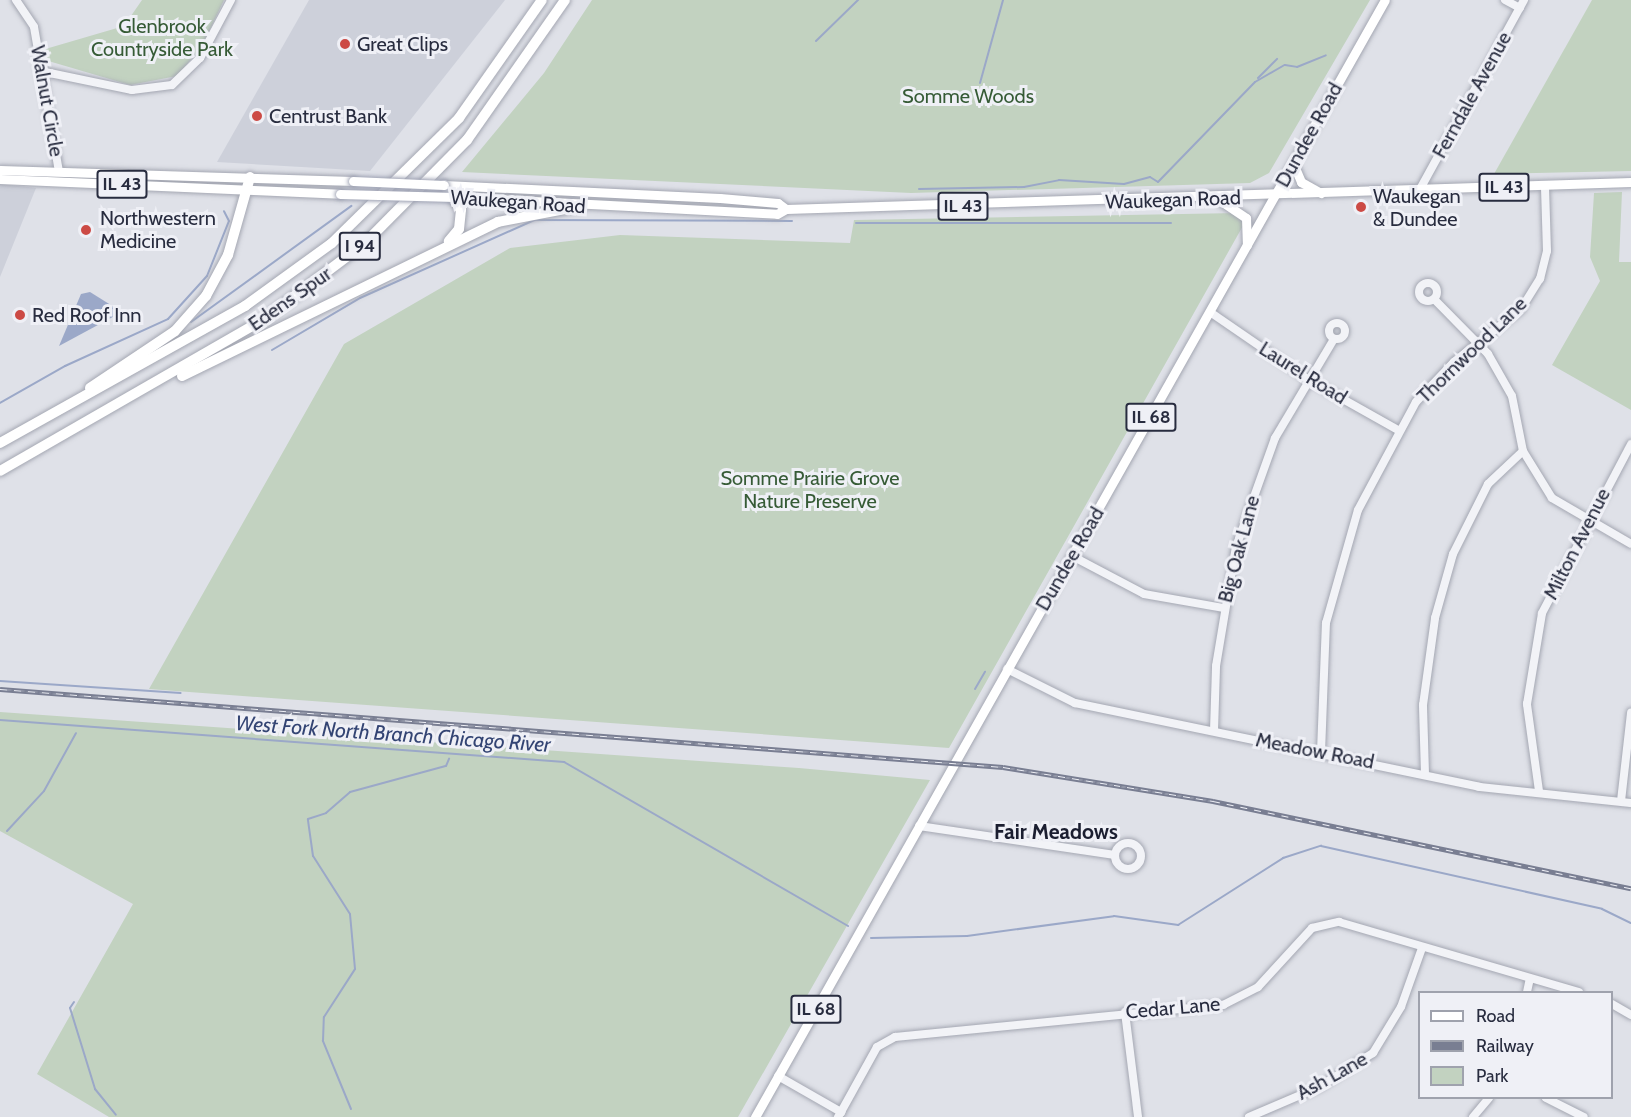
<!DOCTYPE html>
<style>
body{margin:0}
#map{position:relative;width:1631px;height:1117px;overflow:hidden;background:#dfe1e8;font-family:Cabin,sans-serif}
div>[style]{position:absolute}
.built>*{inset:0;background:#cdd0da}
.green>*{inset:0;background:#c2d2c0}
.water>*{inset:0;background:#9ba8c8}
.stream>*{height:2px;margin:-1px;padding:0 1px;transform-origin:1px;border-radius:1px;background:#9ba8c8}
.roads{filter:drop-shadow(0 0 2px #a4a7b2) drop-shadow(0 0 2px #a4a7b2)}
.minor>*{height:8px;margin:-4px;padding:0 4px;transform-origin:4px;border-radius:4px;background:#f2f3f7}
.minor>.ring{margin:-4px;padding:0;box-sizing:content-box;background:none;border:8px solid #f2f3f7;border-radius:50%}
.major>*{height:9px;margin:-4.5px;padding:0 4.5px;transform-origin:4.5px;border-radius:4.5px;background:#fff}
.highway>*{height:10px;margin:-5px;padding:0 5px;transform-origin:5px;border-radius:5px;background:#fff}
.rail>*{height:4.5px;margin-top:-2.25px;transform-origin:0;background:repeating-linear-gradient(90deg,#eff0f6 0 7px,#797e92 0 14px);box-sizing:border-box;border-block:2px solid #797e92}
.bridges{filter:drop-shadow(0 0 2px #9fa3b4) drop-shadow(0 0 2px #9fa3b4)}
.major-bridge>*{height:9px;margin:-4.5px;padding:0 4.5px;transform-origin:4.5px;border-radius:4.5px;background:#fff}
.dots>*{width:16px;height:16px;translate:-50% -50%;box-sizing:border-box;border:3px solid #eff0f6;border-radius:50%}
span{translate:-50% -50%;white-space:nowrap;text-align:center;line-height:1.15;-webkit-text-stroke:6px #eff0f6;paint-order:stroke}
.shield-label span{padding:2px 4px;background:#eff0f6;border:2px solid;border-radius:4px;-webkit-text-stroke-width:0}
.shield-label{font-size:18px;color:#282c3f;font-weight:700}
.park-label{font-size:20px;color:#365b36}
.poi-label{font-size:20px;color:#282c3f}
.left{translate:0 -50%;text-align:left}
.street-label{font-size:20px;color:#282c3f}
.water-label{font-size:21px;color:#334473;font-style:italic}
.neighbourhood-label{font-size:21px;color:#1b1e30;font-weight:700}
.legend{position:absolute;left:1418px;top:991px;width:195px;height:108px;box-sizing:border-box;background:#eff0f6;border:2px solid #9fa2ad;margin:0;padding:8px 10px;list-style:none;font-size:18px;color:#282c3f}
.legend li{display:flex;align-items:center;gap:12px;height:30px}
.legend b{width:30px;border:2px solid #9fa2ad}
</style>
<div id="map">
<div class="built">
<i style="clip-path:polygon(309px 0,505px 0,370px 171px,217px 162px)"></i>
<i style="clip-path:polygon(0 184px,36px 188px,0 277px)"></i>
</div>
<div class="green">
<i style="clip-path:polygon(142px 0,224px 0,202px 46px,177px 76px,130px 85px,45px 60px,42px 50px,124px 26px)"></i>
<i style="clip-path:polygon(592px 0,1370px 0,1269px 173px,1250px 183px,911px 193px,462px 172px,544px 73px)"></i>
<i style="clip-path:polygon(1592px 0,1631px 0,1631px 171px,1494px 174px)"></i>
<i style="clip-path:polygon(1622px 192px,1619px 262px,1631px 262px,1631px 410px,1552px 365px,1600px 281px,1590px 257px,1594px 193px)"></i>
<i style="clip-path:polygon(1238px 213px,1244px 224px,949px 748px,149px 689px,344px 344px,510px 248px,620px 235px,850px 243px,854px 220px)"></i>
<i style="clip-path:polygon(0 712px,799px 768px,930px 780px,738px 1117px,109px 1117px,37px 1074px,133px 904px,0 831px)"></i>
</div>
<div class="water">
<i style="clip-path:polygon(90px 292px,122px 312px,59px 346px,81px 294px)"></i>
</div>
<div class="stream">
<i style="left:816px;top:41px;width:59px;rotate:-44.3deg"></i>
<i style="left:1258px;top:78px;width:27px;rotate:-45deg"></i>
<i style="left:980px;top:83px;width:86px;rotate:-74.5deg"></i>
<i style="left:919px;top:189px;width:105px;rotate:-1.1deg"></i>
<i style="left:1024px;top:187px;width:36px;rotate:-11deg"></i>
<i style="left:1059px;top:180px;width:65px;rotate:3.5deg"></i>
<i style="left:1124px;top:184px;width:27px;rotate:-15deg"></i>
<i style="left:1150px;top:177px;width:9px;rotate:32deg"></i>
<i style="left:1158px;top:182px;width:139px;rotate:-45.9deg"></i>
<i style="left:1255px;top:82px;width:34px;rotate:-30deg"></i>
<i style="left:1285px;top:65px;width:12px;rotate:9deg"></i>
<i style="left:1297px;top:67px;width:31px;rotate:-22deg"></i>
<i style="left:856px;top:223px;width:315px"></i>
<i style="left:191px;top:322px;width:198px;rotate:-35.9deg"></i>
<i style="left:272px;top:350px;width:102px;rotate:-30.6deg"></i>
<i style="left:360px;top:298px;width:191px;rotate:-24.1deg"></i>
<i style="left:534px;top:220px;width:258px;rotate:0.2deg"></i>
<i style="left:0;top:403px;width:75px;rotate:-29.6deg"></i>
<i style="left:65px;top:366px;width:113px;rotate:-24.5deg"></i>
<i style="left:168px;top:319px;width:58px;rotate:-47.8deg"></i>
<i style="left:207px;top:276px;width:59px;rotate:-68.2deg"></i>
<i style="left:229px;top:221px;width:11px;rotate:-117deg"></i>
<i style="left:0;top:681px;width:181px;rotate:3.8deg"></i>
<i style="left:975px;top:689px;width:20px;rotate:-60deg"></i>
<i style="left:0;top:720px;width:566px;rotate:4.26deg"></i>
<i style="left:564px;top:762px;width:328px;rotate:30deg"></i>
<i style="left:7px;top:831px;width:54px;rotate:-47.2deg"></i>
<i style="left:44px;top:791px;width:66px;rotate:-61.1deg"></i>
<i style="left:871px;top:938px;width:96px;rotate:-1.2deg"></i>
<i style="left:967px;top:936px;width:148px;rotate:-7.7deg"></i>
<i style="left:1114px;top:916px;width:65px;rotate:8deg"></i>
<i style="left:1178px;top:925px;width:125px;rotate:-32.5deg"></i>
<i style="left:1283px;top:858px;width:40px;rotate:-18deg"></i>
<i style="left:1321px;top:846px;width:288px;rotate:12.6deg"></i>
<i style="left:1602px;top:909px;width:32px;rotate:26deg"></i>
<i style="left:74px;top:1002px;width:7px;rotate:124deg"></i>
<i style="left:70px;top:1008px;width:85px;rotate:72.8deg"></i>
<i style="left:95px;top:1089px;width:33px;rotate:51deg"></i>
<i style="left:351px;top:1109px;width:74px;rotate:-112.4deg"></i>
<i style="left:323px;top:1041px;width:24px;rotate:-88deg"></i>
<i style="left:324px;top:1017px;width:57px;rotate:-57.1deg"></i>
<i style="left:355px;top:969px;width:55px;rotate:-95.2deg"></i>
<i style="left:350px;top:914px;width:69px;rotate:-122.5deg"></i>
<i style="left:313px;top:856px;width:37px;rotate:-98deg"></i>
<i style="left:308px;top:819px;width:19px;rotate:-18deg"></i>
<i style="left:326px;top:813px;width:32px;rotate:-41deg"></i>
<i style="left:350px;top:792px;width:99px;rotate:-15.2deg"></i>
<i style="left:446px;top:766px;width:8px;rotate:-67deg"></i>
</div>
<div class="roads">
<div class="minor">
<i style="left:16px;top:0;width:32px;rotate:56deg"></i>
<i style="left:34px;top:27px;width:146px;rotate:80.2deg"></i>
<i style="left:1505px;top:0;width:17px;rotate:28deg"></i>
<i style="left:45px;top:72px;width:89px;rotate:11.7deg"></i>
<i style="left:132px;top:90px;width:40px;rotate:-7.1deg"></i>
<i style="left:172px;top:85px;width:39px;rotate:-44deg"></i>
<i style="left:200px;top:58px;width:66px;rotate:-61.9deg"></i>
<i style="left:1419px;top:191px;width:218px;rotate:-61.2deg"></i>
<i class="ring" style="left:1419px;top:283px;width:10px;height:10px"></i>
<i style="left:1434px;top:299px;width:77px;rotate:45.5deg"></i>
<i style="left:1488px;top:354px;width:48px;rotate:60.3deg"></i>
<i style="left:1512px;top:396px;width:56px;rotate:78.7deg"></i>
<i style="left:1523px;top:451px;width:55px;rotate:58.3deg"></i>
<i style="left:1552px;top:498px;width:91px;rotate:30.2deg"></i>
<i style="left:1210px;top:312px;width:120px;rotate:34.5deg"></i>
<i style="left:1309px;top:380px;width:102px;rotate:29.3deg"></i>
<i class="ring" style="left:1329px;top:323px;width:8px;height:8px"></i>
<i style="left:1072px;top:556px;width:81px;rotate:27.8deg"></i>
<i style="left:1144px;top:594px;width:80px;rotate:10deg"></i>
<i style="left:1007px;top:669px;width:76px;rotate:26.6deg"></i>
<i style="left:1075px;top:703px;width:413px;rotate:11.7deg"></i>
<i style="left:1479px;top:787px;width:153px;rotate:6deg"></i>
<i style="left:1214px;top:731px;width:65px;rotate:-88.2deg"></i>
<i style="left:1216px;top:666px;width:121px;rotate:-80.5deg"></i>
<i style="left:1236px;top:547px;width:116px;rotate:-70.3deg"></i>
<i style="left:1275px;top:438px;width:115px;rotate:-59.2deg"></i>
<i style="left:1321px;top:752px;width:129px;rotate:-87.8deg"></i>
<i style="left:1326px;top:623px;width:117px;rotate:-74.2deg"></i>
<i style="left:1358px;top:510px;width:123px;rotate:-61.8deg"></i>
<i style="left:1416px;top:402px;width:55px;rotate:-46.5deg"></i>
<i style="left:1454px;top:362px;width:85px;rotate:-38.3deg"></i>
<i style="left:1521px;top:309px;width:36px;rotate:-58deg"></i>
<i style="left:1540px;top:279px;width:29px;rotate:-76deg"></i>
<i style="left:1547px;top:251px;width:65px;rotate:-91.8deg"></i>
<i style="left:1425px;top:774px;width:69px;rotate:-91.7deg"></i>
<i style="left:1423px;top:705px;width:88px;rotate:-82.1deg"></i>
<i style="left:1435px;top:618px;width:66px;rotate:-74.3deg"></i>
<i style="left:1453px;top:554px;width:78px;rotate:-63.4deg"></i>
<i style="left:1488px;top:484px;width:48px;rotate:-43.3deg"></i>
<i style="left:1539px;top:791px;width:88px;rotate:-97.9deg"></i>
<i style="left:1527px;top:704px;width:92px;rotate:-80.6deg"></i>
<i style="left:1542px;top:613px;width:191px;rotate:-62.2deg"></i>
<i style="left:1621px;top:801px;width:89px;rotate:-83.5deg"></i>
<i style="left:919px;top:826px;width:198px;rotate:8.4deg"></i>
<i class="ring" style="left:1115px;top:843px;width:18px;height:18px"></i>
<i style="left:1527px;top:992px;width:14px;rotate:-78deg"></i>
<i style="left:1612px;top:1004px;width:22px;rotate:30deg"></i>
<i style="left:1125px;top:1012px;width:106px;rotate:82.9deg"></i>
<i style="left:778px;top:1076px;width:73px;rotate:29.7deg"></i>
<i style="left:841px;top:1112px;width:6px;rotate:121deg"></i>
<i style="left:1546px;top:1098px;width:42px;rotate:26.6deg"></i>
<i style="left:841px;top:1112px;width:74px;rotate:-61deg"></i>
<i style="left:877px;top:1047px;width:21px;rotate:-29deg"></i>
<i style="left:895px;top:1037px;width:330px;rotate:-5.6deg"></i>
<i style="left:1223px;top:1005px;width:39px;rotate:-27deg"></i>
<i style="left:1258px;top:987px;width:80px;rotate:-47.5deg"></i>
<i style="left:1312px;top:928px;width:28px;rotate:-13deg"></i>
<i style="left:1339px;top:922px;width:250px;rotate:16.3deg"></i>
<i style="left:1249px;top:1117px;width:76px;rotate:-23.2deg"></i>
<i style="left:1319px;top:1087px;width:64px;rotate:-32.2deg"></i>
<i style="left:1373px;top:1053px;width:54px;rotate:-58.7deg"></i>
<i style="left:1401px;top:1007px;width:63px;rotate:-70.4deg"></i>
<i style="left:1473px;top:1117px;width:25px;rotate:-50deg"></i>
</div>
<div class="major">
<i style="left:1293px;top:163px;width:21px;rotate:67deg"></i>
<i style="left:1301px;top:182px;width:23px;rotate:29deg"></i>
<i style="left:0;top:170px;width:353px;rotate:1.8deg"></i>
<i style="left:0;top:179px;width:340px;rotate:2.5deg"></i>
<i style="left:444px;top:185px;width:276px;rotate:2.7deg"></i>
<i style="left:720px;top:198px;width:58px;rotate:4.9deg"></i>
<i style="left:778px;top:203px;width:10px;rotate:37deg"></i>
<i style="left:455px;top:197px;width:322px;rotate:3deg"></i>
<i style="left:777px;top:214px;width:10px;rotate:-29deg"></i>
<i style="left:786px;top:209px;width:845px;rotate:-1.83deg"></i>
<i style="left:1218px;top:199px;width:34px;rotate:34deg"></i>
<i style="left:1246px;top:218px;width:27px;rotate:88deg"></i>
<i style="left:755px;top:1117px;width:1282px;rotate:-60.58deg"></i>
</div>
<div class="highway">
<i style="left:444px;top:185px;width:30px;rotate:56deg"></i>
<i style="left:461px;top:210px;width:19px;rotate:96deg"></i>
<i style="left:459px;top:229px;width:16px;rotate:130deg"></i>
<i style="left:182px;top:376px;width:352px;rotate:-26deg"></i>
<i style="left:498px;top:222px;width:84px;rotate:-11deg"></i>
<i style="left:90px;top:388px;width:102px;rotate:-33.8deg"></i>
<i style="left:175px;top:331px;width:47px;rotate:-48.5deg"></i>
<i style="left:206px;top:296px;width:47px;rotate:-61.8deg"></i>
<i style="left:228px;top:255px;width:81px;rotate:-74.2deg"></i>
<i style="left:0;top:443px;width:281px;rotate:-29.2deg"></i>
<i style="left:245px;top:306px;width:107px;rotate:-35.9deg"></i>
<i style="left:332px;top:243px;width:178px;rotate:-44.5deg"></i>
<i style="left:459px;top:118px;width:144px;rotate:-54.9deg"></i>
<i style="left:0;top:471px;width:305px;rotate:-29.9deg"></i>
<i style="left:264px;top:319px;width:126px;rotate:-37deg"></i>
<i style="left:365px;top:243px;width:145px;rotate:-45.3deg"></i>
<i style="left:467px;top:140px;width:171px;rotate:-55deg"></i>
</div>
</div>
<div class="rail">
<i style="left:0;top:689px;width:1006px;rotate:4.45deg"></i>
<i style="left:1003px;top:767px;width:213px;rotate:9.2deg"></i>
<i style="left:1213px;top:801px;width:427px;rotate:11.8deg"></i>
</div>
<div class="bridges">
<div class="major-bridge">
<i style="left:353px;top:181px;width:91px;rotate:2.5deg"></i>
<i style="left:340px;top:194px;width:115px;rotate:1.5deg"></i>
</div>
</div>
<div class="dots">
<i style="left:345px;top:44px;background:#cc4a45"></i>
<i style="left:257px;top:116px;background:#cc4a45"></i>
<i style="left:1361px;top:207px;background:#cc4a45"></i>
<i style="left:86px;top:230px;background:#cc4a45"></i>
<i style="left:20px;top:315px;background:#cc4a45"></i>
</div>
<div class="shield-label">
<span style="left:122px;top:184px">IL 43</span>
<span style="left:1504px;top:187px">IL 43</span>
<span style="left:963px;top:206px">IL 43</span>
<span style="left:360px;top:246px">I 94</span>
<span style="left:1151px;top:417px">IL 68</span>
<span style="left:816px;top:1009px">IL 68</span>
</div>
<div class="park-label">
<span style="left:162px;top:38px">Glenbrook<br>Countryside Park</span>
<span style="left:968px;top:96px">Somme Woods</span>
<span style="left:810px;top:490px">Somme Prairie Grove<br>Nature Preserve</span>
</div>
<div class="poi-label">
<span class="left" style="left:357px;top:44px">Great Clips</span>
<span class="left" style="left:269px;top:116px">Centrust Bank</span>
<span class="left" style="left:1373px;top:208px">Waukegan<br>&amp; Dundee</span>
<span class="left" style="left:100px;top:230px">Northwestern<br>Medicine</span>
<span class="left" style="left:32px;top:315px">Red Roof Inn</span>
</div>
<div class="street-label">
<span style="left:1472px;top:95px;rotate:-61deg">Ferndale Avenue</span>
<span style="left:47px;top:101px;rotate:80deg">Walnut Circle</span>
<span style="left:1309px;top:135px;rotate:-61deg">Dundee Road</span>
<span style="left:1173px;top:200px;rotate:-2deg">Waukegan Road</span>
<span style="left:518px;top:202px;rotate:4deg">Waukegan Road</span>
<span style="left:290px;top:299px;rotate:-35deg">Edens Spur</span>
<span style="left:1472px;top:350px;rotate:-44deg">Thornwood Lane</span>
<span style="left:1303px;top:373px;rotate:32deg">Laurel Road</span>
<span style="left:1577px;top:544px;rotate:-63deg">Milton Avenue</span>
<span style="left:1239px;top:549px;rotate:-75deg">Big Oak Lane</span>
<span style="left:1070px;top:559px;rotate:-60deg">Dundee Road</span>
<span style="left:1315px;top:751px;rotate:11deg">Meadow Road</span>
<span style="left:1173px;top:1008px;rotate:-5deg">Cedar Lane</span>
<span style="left:1332px;top:1076px;rotate:-29deg">Ash Lane</span>
</div>
<div class="water-label">
<span style="left:393px;top:734px;rotate:4deg">West Fork North Branch Chicago River</span>
</div>
<div class="neighbourhood-label">
<span style="left:1056px;top:832px">Fair Meadows</span>
</div>
<ul class="legend">
<li><b style="height:8px;background:#fff"></b>Road</li>
<li><b style="height:8px;background:#797e92"></b>Railway</li>
<li><b style="height:16px;background:#c2d2c0"></b>Park</li>
</ul>
</div>
